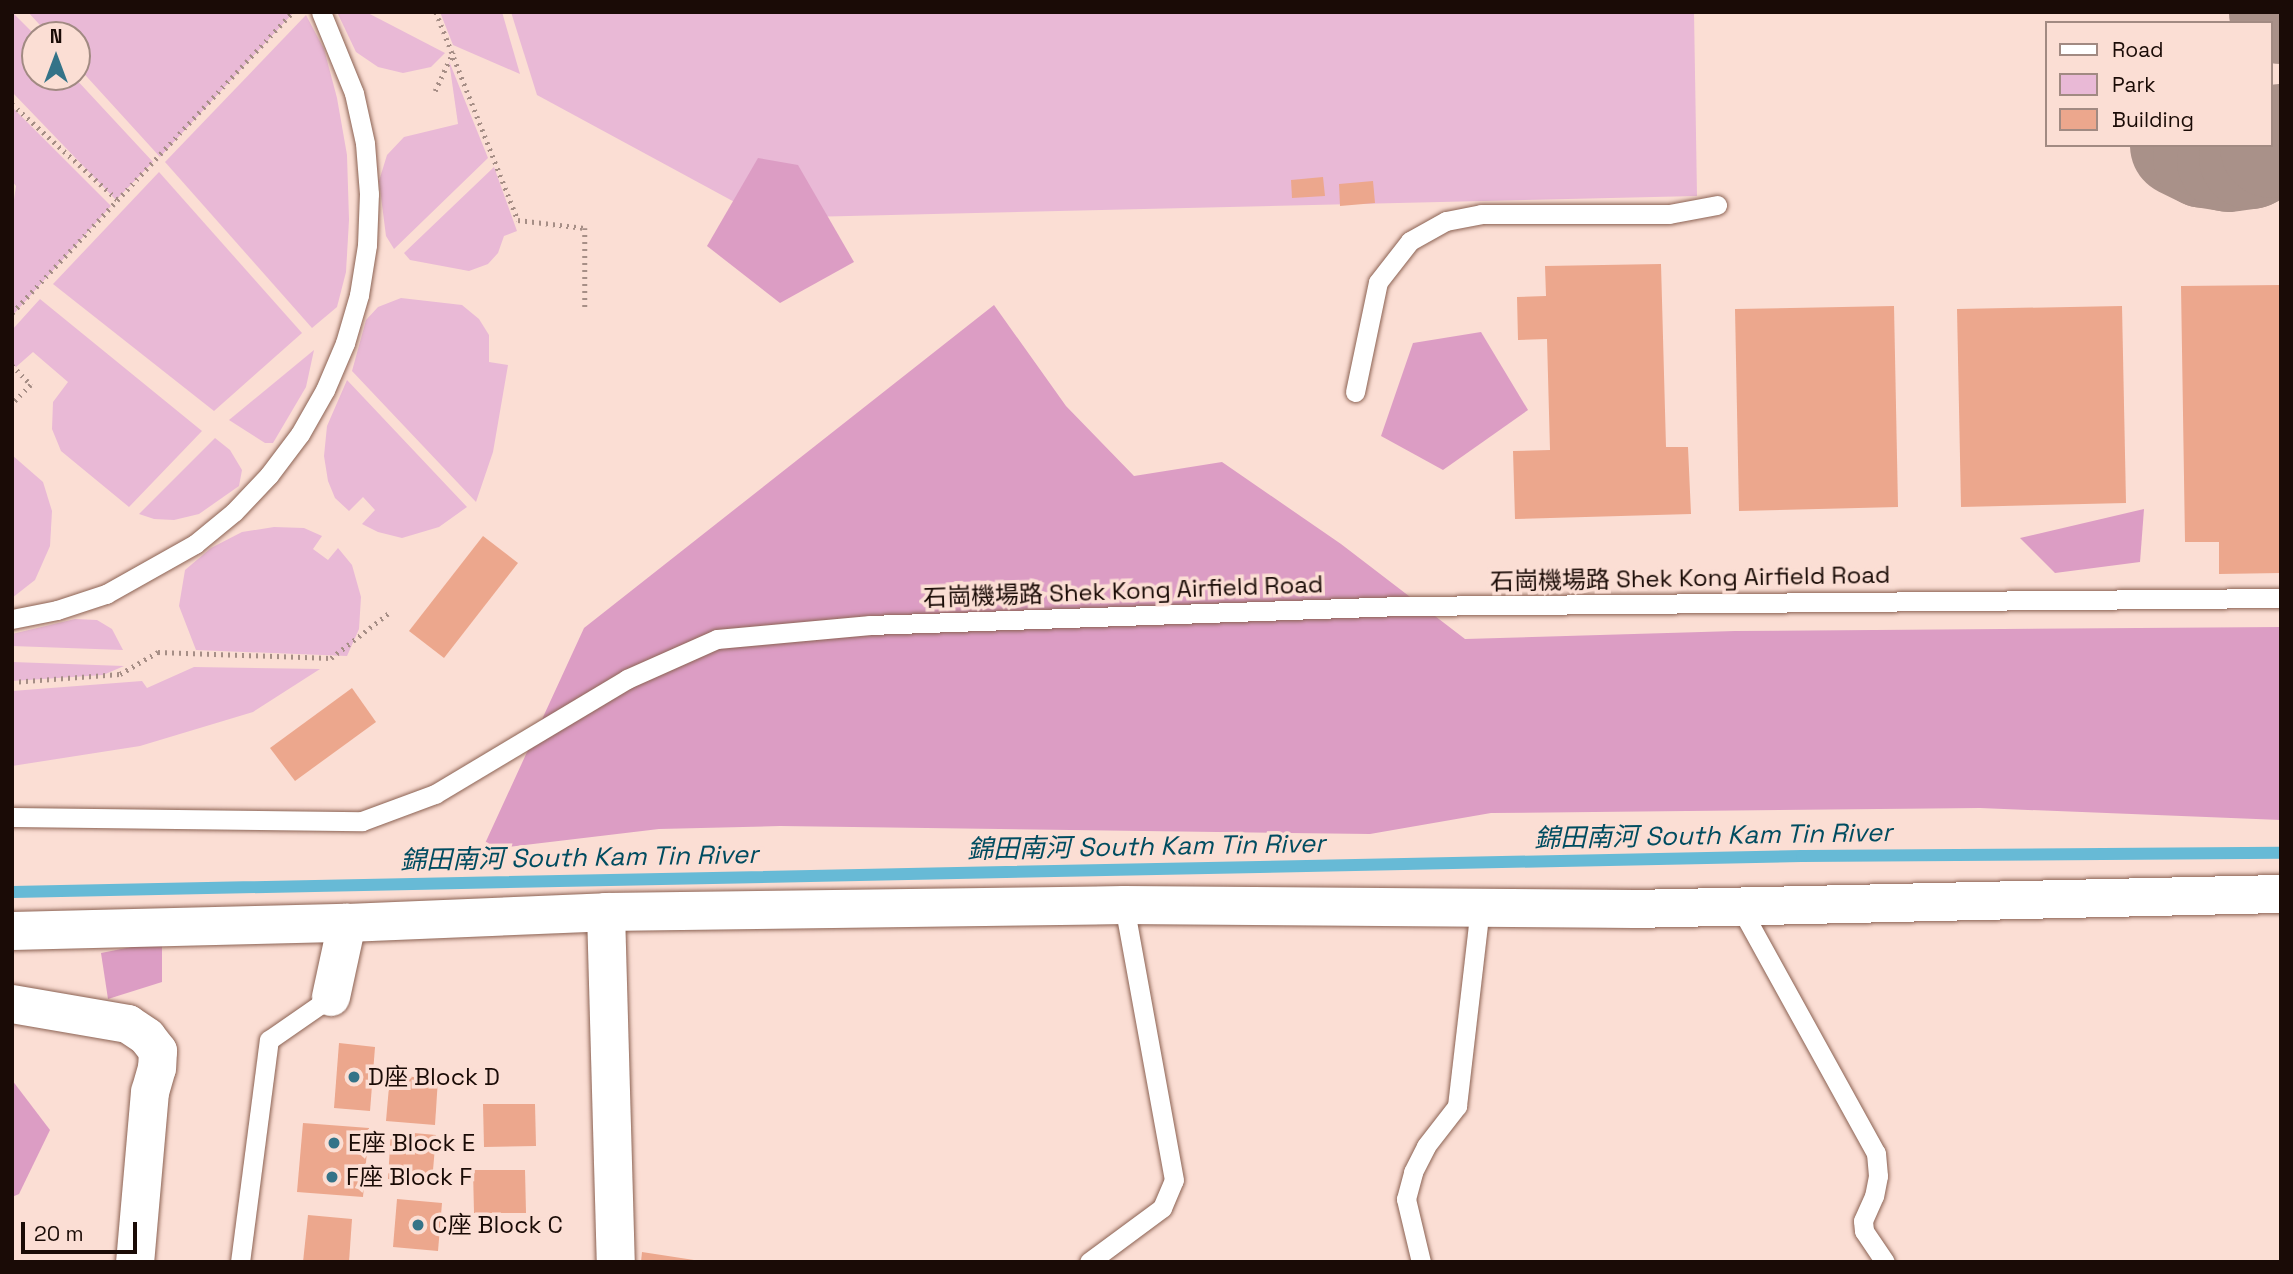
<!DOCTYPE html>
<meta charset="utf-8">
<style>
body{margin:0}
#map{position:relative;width:2293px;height:1274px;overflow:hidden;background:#fbded4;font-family:"Space Grotesk","Noto Sans TC",sans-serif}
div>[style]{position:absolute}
.green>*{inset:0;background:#e9b9d6}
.forest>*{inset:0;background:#dc9dc4}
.stream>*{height:12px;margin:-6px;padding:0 6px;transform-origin:6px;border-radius:6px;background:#67bad6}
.taxiway>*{height:103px;margin:-51.5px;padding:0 51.5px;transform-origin:51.5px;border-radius:51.5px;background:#a99189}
.building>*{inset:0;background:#eca78d}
.path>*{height:4.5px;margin-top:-2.25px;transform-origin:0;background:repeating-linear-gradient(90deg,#a68e86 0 2px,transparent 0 7px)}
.roads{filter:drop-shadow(0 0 2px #8b6253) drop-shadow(0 0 2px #8b6253)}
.service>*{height:19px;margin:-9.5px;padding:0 9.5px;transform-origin:9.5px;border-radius:9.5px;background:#fff}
.minor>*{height:38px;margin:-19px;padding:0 19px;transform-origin:19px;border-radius:19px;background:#fff}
.dots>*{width:19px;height:19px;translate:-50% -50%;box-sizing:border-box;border:4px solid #fbded4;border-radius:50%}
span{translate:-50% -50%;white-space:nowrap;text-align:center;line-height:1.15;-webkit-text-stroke:7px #fbded4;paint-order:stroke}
.street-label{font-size:24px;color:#1a0b06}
.poi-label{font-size:24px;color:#1a0b06}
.left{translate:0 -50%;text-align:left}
.water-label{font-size:26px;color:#004c60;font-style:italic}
.frame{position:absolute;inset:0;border:14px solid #1a0b06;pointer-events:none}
.legend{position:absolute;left:2045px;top:21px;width:228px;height:126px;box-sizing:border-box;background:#fbded4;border:2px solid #a18a82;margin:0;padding:9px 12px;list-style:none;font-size:21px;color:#1a0b06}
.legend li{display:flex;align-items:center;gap:14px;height:35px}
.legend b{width:35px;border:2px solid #a18a82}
.north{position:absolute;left:21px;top:21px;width:70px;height:70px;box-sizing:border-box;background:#fbded4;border:2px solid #a18a82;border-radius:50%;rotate:0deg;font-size:19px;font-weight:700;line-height:28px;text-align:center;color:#1a0b06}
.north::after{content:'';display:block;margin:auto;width:24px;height:32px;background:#347388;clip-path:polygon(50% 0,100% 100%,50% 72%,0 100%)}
.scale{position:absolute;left:21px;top:1222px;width:116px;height:32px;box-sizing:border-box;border:4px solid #1a0b06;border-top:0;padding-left:9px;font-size:21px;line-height:24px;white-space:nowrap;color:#1a0b06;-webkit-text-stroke:5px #fbded4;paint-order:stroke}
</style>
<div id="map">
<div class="green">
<i style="clip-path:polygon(12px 12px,35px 35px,35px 77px,74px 77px,153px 162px,116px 200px,12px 92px)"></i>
<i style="clip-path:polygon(28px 12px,294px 12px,160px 157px,77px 66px,77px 35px,49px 35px)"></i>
<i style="clip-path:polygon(337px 12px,366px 12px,445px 53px,431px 67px,403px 73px,378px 67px,356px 52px)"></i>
<i style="clip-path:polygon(440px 12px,502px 12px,520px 74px,453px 45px)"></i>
<i style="clip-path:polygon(511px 12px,1694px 12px,1697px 196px,764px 218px,537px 95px)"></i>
<i style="clip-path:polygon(306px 15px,324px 49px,337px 98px,347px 155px,349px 220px,346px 272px,337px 307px,312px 328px,165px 162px)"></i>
<i style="clip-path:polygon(449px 61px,488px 158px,394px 249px,386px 236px,379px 181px,387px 155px,404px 137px,458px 124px)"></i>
<i style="clip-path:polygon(12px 107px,111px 206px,12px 316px,12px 213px,16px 186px,12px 181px)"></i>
<i style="clip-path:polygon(494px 167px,517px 231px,504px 236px,498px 253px,488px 264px,469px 271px,410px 260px,404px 253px)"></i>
<i style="clip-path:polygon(159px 172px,302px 333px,214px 411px,53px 284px)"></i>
<i style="clip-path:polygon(401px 298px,462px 305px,479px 319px,489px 335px,489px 362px,508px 365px,493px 452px,476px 502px,352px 371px,366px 320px,378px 307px)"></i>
<i style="clip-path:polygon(40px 299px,202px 431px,129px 507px,61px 451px,52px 429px,53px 402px,68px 382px,33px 352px,16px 367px,12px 364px,12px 330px)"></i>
<i style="clip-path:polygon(314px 350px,306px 387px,273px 443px,265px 443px,229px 420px)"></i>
<i style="clip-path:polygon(347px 380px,467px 507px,439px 527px,402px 538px,378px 532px,362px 524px,375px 510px,363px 497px,349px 511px,335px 498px,328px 481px,324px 456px,327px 426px)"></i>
<i style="clip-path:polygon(215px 438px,230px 450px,242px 470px,239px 486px,199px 514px,174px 520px,154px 519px,139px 514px)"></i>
<i style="clip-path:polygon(12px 455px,43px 482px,52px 511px,50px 546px,35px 580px,12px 598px)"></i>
<i style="clip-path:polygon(274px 527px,304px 528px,322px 536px,313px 549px,328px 560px,338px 548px,352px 565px,361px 597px,359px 629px,347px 656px,196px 650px,179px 606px,185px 570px,211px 548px,242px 532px)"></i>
<i style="clip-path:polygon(75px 619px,97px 620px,112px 629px,123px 650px,12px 646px,12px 634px)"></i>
<i style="clip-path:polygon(12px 662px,124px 666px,103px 675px,12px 681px)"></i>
<i style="clip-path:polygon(194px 667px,320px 669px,253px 712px,140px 746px,12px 766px,12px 691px,142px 681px,147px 688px)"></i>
</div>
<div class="forest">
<i style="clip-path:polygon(758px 158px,798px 165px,854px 262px,780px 303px,707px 246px)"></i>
<i style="clip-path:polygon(994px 305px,1066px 406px,1134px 476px,1222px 462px,1341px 544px,1465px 639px,1735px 631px,2281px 627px,2281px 820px,1980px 808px,1491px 813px,1370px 834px,780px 826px,659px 829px,482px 850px,584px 628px)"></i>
<i style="clip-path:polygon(1481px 332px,1528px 410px,1443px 470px,1381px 436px,1413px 343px)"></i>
<i style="clip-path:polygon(2144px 509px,2140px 562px,2055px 573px,2020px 538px)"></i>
<i style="clip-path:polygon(162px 941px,162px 982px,108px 999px,101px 953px)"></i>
<i style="clip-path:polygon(12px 1080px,50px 1130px,19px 1194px,12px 1197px)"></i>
</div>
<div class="stream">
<i style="left:12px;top:892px;width:1790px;rotate:-1.15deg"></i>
<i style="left:1802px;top:856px;width:479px;rotate:-0.4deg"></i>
</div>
<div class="taxiway">
<i style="left:2280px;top:12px;width:1px"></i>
<i style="left:2181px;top:145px;width:25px;rotate:26deg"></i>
<i style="left:2204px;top:156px;width:24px;rotate:9deg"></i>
<i style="left:2228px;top:160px;width:22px;rotate:-8deg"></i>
<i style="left:2250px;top:157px;width:24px;rotate:-28deg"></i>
<i style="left:2271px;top:146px;width:15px;rotate:-48deg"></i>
</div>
<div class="building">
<i style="clip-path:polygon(1323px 177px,1325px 196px,1292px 198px,1291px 180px)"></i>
<i style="clip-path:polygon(1373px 181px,1375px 203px,1340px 206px,1339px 184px)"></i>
<i style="clip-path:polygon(1661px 264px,1666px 447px,1688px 447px,1691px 514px,1515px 519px,1513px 451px,1550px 450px,1547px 339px,1518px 340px,1517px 297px,1546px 296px,1545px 266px)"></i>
<i style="clip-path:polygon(2281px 285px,2281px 573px,2219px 574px,2219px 542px,2185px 542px,2181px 286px)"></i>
<i style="clip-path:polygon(1894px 306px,1898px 507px,1739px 511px,1735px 309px)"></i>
<i style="clip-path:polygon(2122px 306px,2126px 503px,1961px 507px,1957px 309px)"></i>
<i style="clip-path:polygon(483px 536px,518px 563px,444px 658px,409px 631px)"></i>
<i style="clip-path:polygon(352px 688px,376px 722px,295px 781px,270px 748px)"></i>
<i style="clip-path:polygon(339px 1043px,375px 1047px,370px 1111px,334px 1108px)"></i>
<i style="clip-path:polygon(390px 1075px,438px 1079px,435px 1125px,386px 1121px)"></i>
<i style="clip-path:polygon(483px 1104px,535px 1104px,536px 1146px,484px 1147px)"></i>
<i style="clip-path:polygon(303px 1123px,369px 1128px,363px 1197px,297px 1192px)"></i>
<i style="clip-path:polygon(391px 1131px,436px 1135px,432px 1182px,388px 1179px)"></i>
<i style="clip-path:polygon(473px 1170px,525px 1170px,526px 1213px,474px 1213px)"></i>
<i style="clip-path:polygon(397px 1199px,442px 1203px,438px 1251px,393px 1247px)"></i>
<i style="clip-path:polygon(308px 1215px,352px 1219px,349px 1262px,303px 1262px)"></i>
<i style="clip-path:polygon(642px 1252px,694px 1260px,694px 1262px,641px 1262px)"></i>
</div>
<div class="path">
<i style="left:436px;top:12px;width:224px;rotate:68.5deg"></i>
<i style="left:518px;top:220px;width:67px;rotate:6.8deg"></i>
<i style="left:585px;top:228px;width:79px;rotate:90deg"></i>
<i style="left:435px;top:91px;width:43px;rotate:-65.2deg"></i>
<i style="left:12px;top:104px;width:144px;rotate:42.2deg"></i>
<i style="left:12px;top:313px;width:410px;rotate:-47deg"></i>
<i style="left:12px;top:365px;width:28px;rotate:46deg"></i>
<i style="left:31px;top:385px;width:27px;rotate:135deg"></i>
<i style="left:12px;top:682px;width:108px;rotate:-4.2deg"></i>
<i style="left:120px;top:674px;width:44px;rotate:-30.1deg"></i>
<i style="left:158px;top:652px;width:173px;rotate:2deg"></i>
<i style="left:331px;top:658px;width:75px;rotate:-37.9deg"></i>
</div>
<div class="roads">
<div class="service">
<i style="left:1355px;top:392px;width:112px;rotate:-78.2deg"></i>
<i style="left:1378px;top:282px;width:52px;rotate:-52deg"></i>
<i style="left:1410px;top:241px;width:41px;rotate:-29.1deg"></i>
<i style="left:1446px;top:221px;width:36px;rotate:-11deg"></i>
<i style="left:1481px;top:214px;width:188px"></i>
<i style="left:1669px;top:214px;width:49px;rotate:-10.6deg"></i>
<i style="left:12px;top:619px;width:46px;rotate:-11.3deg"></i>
<i style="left:57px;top:610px;width:52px;rotate:-18.1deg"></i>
<i style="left:106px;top:594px;width:102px;rotate:-29.3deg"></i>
<i style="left:195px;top:544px;width:50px;rotate:-39.4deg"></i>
<i style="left:234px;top:512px;width:51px;rotate:-46.6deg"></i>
<i style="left:269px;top:475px;width:51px;rotate:-52.9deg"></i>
<i style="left:300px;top:434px;width:51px;rotate:-60.4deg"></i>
<i style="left:325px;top:390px;width:51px;rotate:-66.9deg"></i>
<i style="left:345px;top:343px;width:50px;rotate:-73.7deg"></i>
<i style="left:359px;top:295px;width:51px;rotate:-80.9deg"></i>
<i style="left:367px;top:245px;width:51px;rotate:-87.8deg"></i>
<i style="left:369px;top:194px;width:51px;rotate:-94.5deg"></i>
<i style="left:365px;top:143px;width:51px;rotate:-102.4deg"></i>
<i style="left:354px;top:93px;width:87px;rotate:-112.2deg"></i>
<i style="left:12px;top:817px;width:350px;rotate:0.7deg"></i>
<i style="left:362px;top:821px;width:78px;rotate:-20.3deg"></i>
<i style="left:435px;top:794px;width:224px;rotate:-30.9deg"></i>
<i style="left:627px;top:679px;width:98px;rotate:-24deg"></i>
<i style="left:717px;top:639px;width:154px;rotate:-5.2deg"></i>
<i style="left:870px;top:625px;width:532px;rotate:-2.05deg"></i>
<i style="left:1402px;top:606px;width:879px;rotate:-0.52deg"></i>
<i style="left:1740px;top:907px;width:281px;rotate:61.1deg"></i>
<i style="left:1876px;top:1153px;width:23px;rotate:85deg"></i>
<i style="left:1878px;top:1176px;width:20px;rotate:101deg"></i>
<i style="left:1874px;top:1196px;width:27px;rotate:114deg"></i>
<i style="left:1863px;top:1221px;width:10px;rotate:84deg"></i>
<i style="left:1864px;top:1231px;width:37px;rotate:56deg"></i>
<i style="left:240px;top:1262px;width:224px;rotate:-82.6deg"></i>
<i style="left:269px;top:1040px;width:75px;rotate:-34.7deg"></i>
<i style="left:1089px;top:1262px;width:91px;rotate:-36.5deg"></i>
<i style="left:1162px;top:1208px;width:30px;rotate:-67deg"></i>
<i style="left:1174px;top:1180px;width:280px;rotate:-100.3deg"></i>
<i style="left:1421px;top:1262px;width:65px;rotate:-103.4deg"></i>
<i style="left:1406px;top:1199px;width:28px;rotate:-75deg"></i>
<i style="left:1413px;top:1172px;width:29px;rotate:-63deg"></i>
<i style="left:1426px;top:1146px;width:51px;rotate:-52.2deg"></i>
<i style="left:1457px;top:1106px;width:199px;rotate:-83.4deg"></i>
</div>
<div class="minor">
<i style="left:606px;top:912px;width:350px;rotate:88.4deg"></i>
<i style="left:12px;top:931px;width:335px;rotate:-1.4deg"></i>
<i style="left:347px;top:923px;width:259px;rotate:-2.4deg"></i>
<i style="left:606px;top:912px;width:518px;rotate:-0.77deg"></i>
<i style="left:1124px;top:905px;width:510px;rotate:0.45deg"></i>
<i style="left:1634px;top:909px;width:647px;rotate:-1.33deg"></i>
<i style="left:331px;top:997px;width:76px;rotate:-77.8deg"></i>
<i style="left:12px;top:1004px;width:118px;rotate:9.8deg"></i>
<i style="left:128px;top:1024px;width:23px;rotate:34deg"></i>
<i style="left:147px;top:1037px;width:18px;rotate:52deg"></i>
<i style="left:158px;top:1051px;width:17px;rotate:93deg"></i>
<i style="left:157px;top:1068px;width:25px;rotate:106deg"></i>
<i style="left:150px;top:1092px;width:171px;rotate:95deg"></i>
</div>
</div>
<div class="dots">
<i style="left:354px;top:1077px;background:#347388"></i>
<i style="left:334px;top:1143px;background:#347388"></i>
<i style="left:332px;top:1177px;background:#347388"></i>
<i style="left:418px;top:1225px;background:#347388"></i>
</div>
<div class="street-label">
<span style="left:1690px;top:578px;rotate:-1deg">石崗機場路 Shek Kong Airfield Road</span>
<span style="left:1123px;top:591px;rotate:-2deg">石崗機場路 Shek Kong Airfield Road</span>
</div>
<div class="poi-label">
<span class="left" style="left:368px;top:1077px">D座 Block D</span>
<span class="left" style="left:348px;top:1143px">E座 Block E</span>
<span class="left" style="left:346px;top:1177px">F座 Block F</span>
<span class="left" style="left:432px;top:1225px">C座 Block C</span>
</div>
<div class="water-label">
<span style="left:1713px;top:836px;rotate:-1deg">錦田南河 South Kam Tin River</span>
<span style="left:1146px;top:847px;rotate:-1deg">錦田南河 South Kam Tin River</span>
<span style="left:579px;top:858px;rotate:-1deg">錦田南河 South Kam Tin River</span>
</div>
<div class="frame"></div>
<ul class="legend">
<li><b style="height:9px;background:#fff"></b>Road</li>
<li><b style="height:19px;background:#e9b9d6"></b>Park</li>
<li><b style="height:19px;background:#eca78d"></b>Building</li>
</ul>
<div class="north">N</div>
<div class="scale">20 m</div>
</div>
